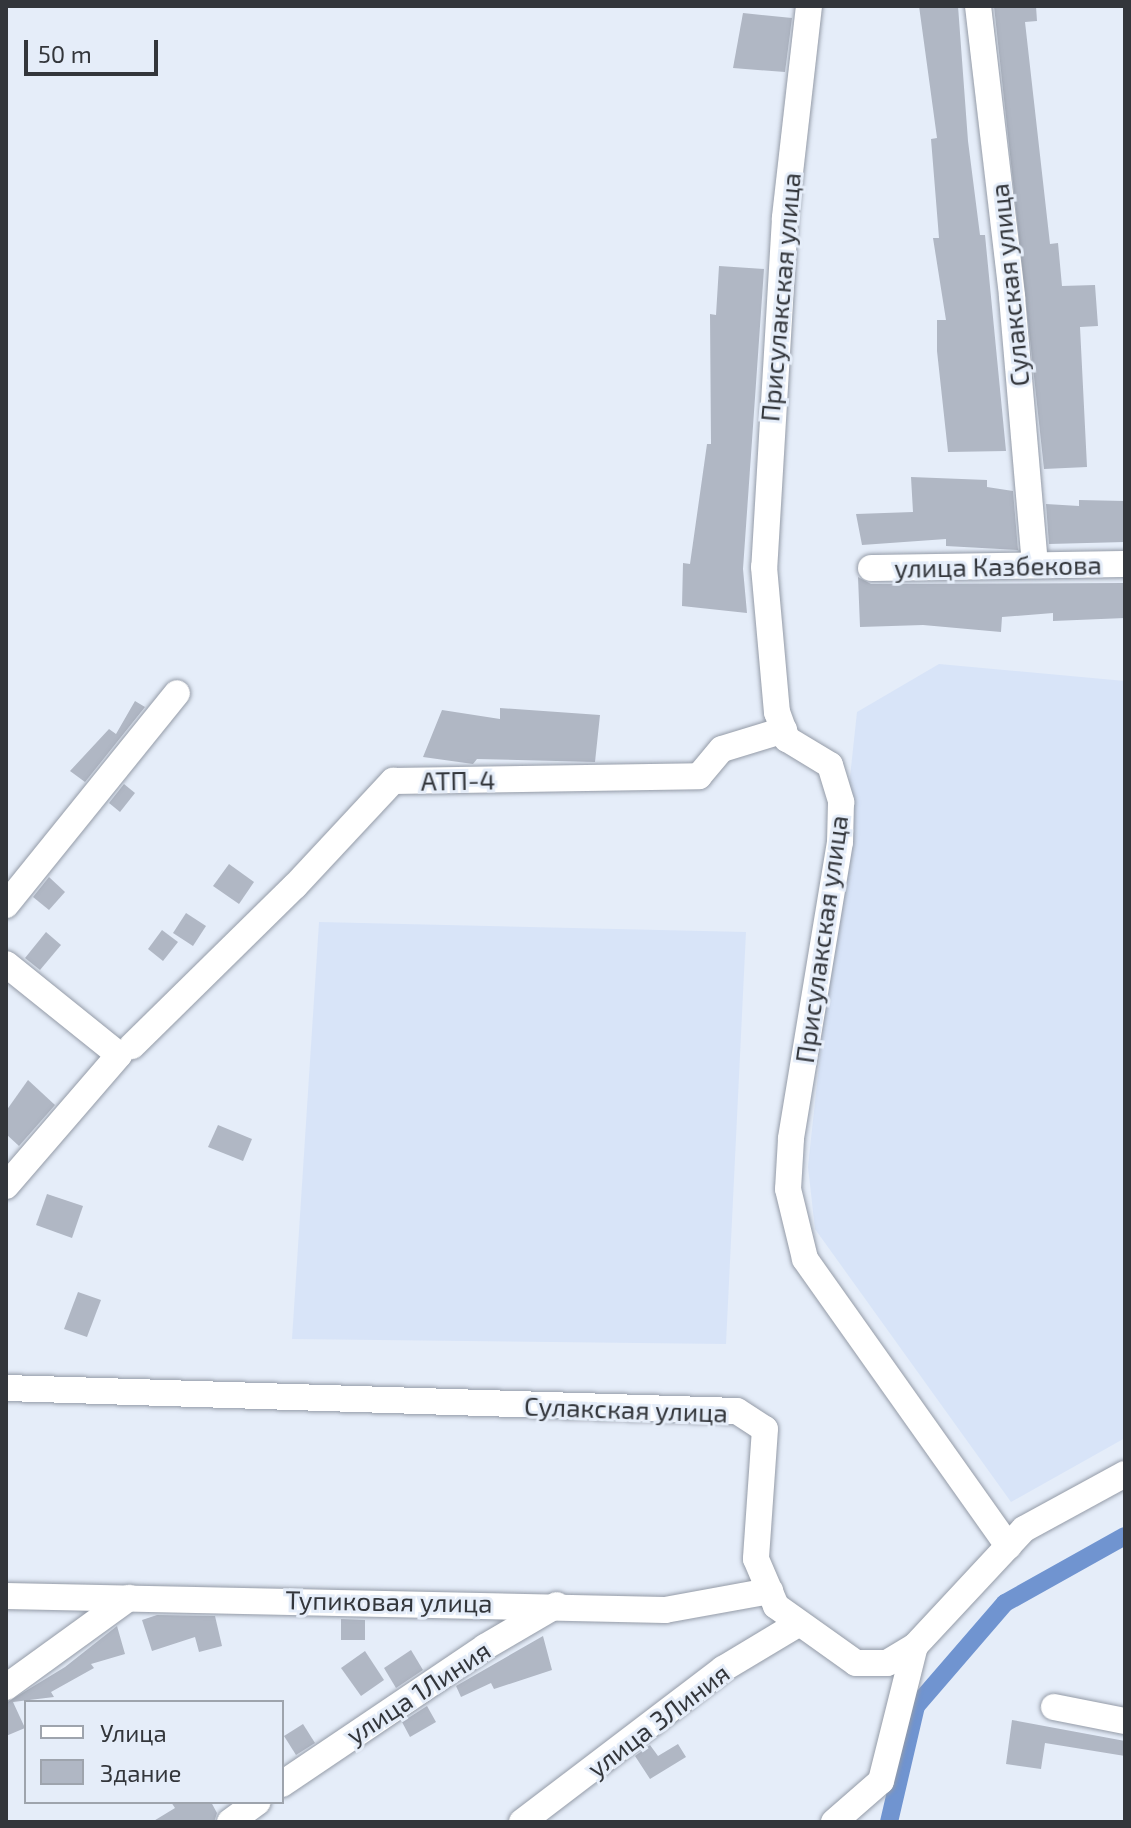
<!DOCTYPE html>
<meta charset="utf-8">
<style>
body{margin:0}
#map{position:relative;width:1131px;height:1828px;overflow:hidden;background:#e5edf9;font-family:"Exo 2",sans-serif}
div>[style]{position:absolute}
.built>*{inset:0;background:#d8e4f8}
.canal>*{height:18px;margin:-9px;padding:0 9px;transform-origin:9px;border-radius:9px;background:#7094d0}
.building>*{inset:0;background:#b0b7c4}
.roads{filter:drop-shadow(0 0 2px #949ba7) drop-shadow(0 0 2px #949ba7)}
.minor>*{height:26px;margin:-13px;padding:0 13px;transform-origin:13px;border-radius:13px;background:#fff}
span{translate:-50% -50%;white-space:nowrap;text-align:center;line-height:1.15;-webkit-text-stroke:6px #e5edf9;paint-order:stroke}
.street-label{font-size:26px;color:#33363b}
.frame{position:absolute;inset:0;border:8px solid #33363b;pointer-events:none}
.legend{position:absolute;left:24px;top:1700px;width:260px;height:104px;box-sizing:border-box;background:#e5edf9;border:2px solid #9ea4ad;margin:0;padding:10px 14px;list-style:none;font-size:24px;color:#33363b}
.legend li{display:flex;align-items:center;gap:16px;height:40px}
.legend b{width:40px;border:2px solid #9ea4ad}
.scale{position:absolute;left:24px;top:40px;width:134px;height:36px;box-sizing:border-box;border:4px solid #33363b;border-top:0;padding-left:10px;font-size:24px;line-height:28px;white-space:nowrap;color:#33363b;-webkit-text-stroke:6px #e5edf9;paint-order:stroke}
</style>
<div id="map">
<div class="built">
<i style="clip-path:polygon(939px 664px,1125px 681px,1125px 1438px,1011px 1502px,815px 1229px,808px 1167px,857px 712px)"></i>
<i style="clip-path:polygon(319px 922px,746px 932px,726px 1344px,292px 1339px)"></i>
</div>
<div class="canal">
<i style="left:889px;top:1822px;width:119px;rotate:-76.9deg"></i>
<i style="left:916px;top:1706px;width:136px;rotate:-49.2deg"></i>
<i style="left:1005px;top:1603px;width:137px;rotate:-29.2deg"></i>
</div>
<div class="building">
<i style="clip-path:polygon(919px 6px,958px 6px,968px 141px,980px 235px,985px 235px,1006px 451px,948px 452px,937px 351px,937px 320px,946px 320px,933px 238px,939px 238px,931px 139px,937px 138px)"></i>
<i style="clip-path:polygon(994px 6px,1036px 6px,1037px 21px,1025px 22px,1050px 244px,1058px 243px,1062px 286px,1095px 285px,1098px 326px,1080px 327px,1087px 467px,1044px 469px)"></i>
<i style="clip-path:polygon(743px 13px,792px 18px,785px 72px,733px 68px)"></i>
<i style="clip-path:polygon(719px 266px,764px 269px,743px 569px,747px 613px,682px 606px,683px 563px,690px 564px,707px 444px,711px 444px,710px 314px,716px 315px)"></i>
<i style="clip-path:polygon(911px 477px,987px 480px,987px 487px,1013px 491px,1018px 550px,946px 546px,946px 539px,862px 545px,856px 514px,913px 512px)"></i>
<i style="clip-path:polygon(1079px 500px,1125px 501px,1125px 542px,1049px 544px,1046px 504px,1079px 506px)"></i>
<i style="clip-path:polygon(858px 577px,871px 584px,1125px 583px,1125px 618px,1053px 621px,1053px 613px,1002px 617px,1001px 632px,923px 625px,860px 627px)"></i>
<i style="clip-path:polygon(135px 701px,145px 707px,85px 782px,70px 771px,109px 729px,116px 734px)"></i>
<i style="clip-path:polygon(500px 708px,600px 715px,595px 762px,477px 759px,473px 764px,423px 757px,442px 710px,500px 719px)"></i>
<i style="clip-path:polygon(124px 784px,135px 793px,120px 812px,109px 803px)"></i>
<i style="clip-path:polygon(229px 864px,254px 882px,239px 904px,213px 886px)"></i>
<i style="clip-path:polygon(49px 877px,65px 892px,49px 910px,33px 897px)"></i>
<i style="clip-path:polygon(186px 913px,206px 926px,193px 946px,173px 933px)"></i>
<i style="clip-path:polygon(162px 930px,178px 942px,163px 961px,148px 949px)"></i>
<i style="clip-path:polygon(46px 932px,61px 945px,40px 970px,25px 958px)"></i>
<i style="clip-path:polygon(28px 1080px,55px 1105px,19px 1146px,6px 1134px,6px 1111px)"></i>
<i style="clip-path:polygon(218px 1125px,252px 1139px,243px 1161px,208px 1147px)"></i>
<i style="clip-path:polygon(47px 1194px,83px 1206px,72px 1238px,36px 1225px)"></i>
<i style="clip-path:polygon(78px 1292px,101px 1300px,87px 1337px,64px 1329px)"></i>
<i style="clip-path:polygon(157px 1615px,215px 1616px,222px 1646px,199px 1652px,195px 1637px,152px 1651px,142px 1620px)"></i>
<i style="clip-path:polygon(341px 1619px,365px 1620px,365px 1640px,341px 1640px)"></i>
<i style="clip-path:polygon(117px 1626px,125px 1654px,91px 1664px,94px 1668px,51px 1692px,54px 1697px,13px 1702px,25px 1728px,6px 1736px,6px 1703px,65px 1667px)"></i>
<i style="clip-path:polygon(543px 1636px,552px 1670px,494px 1689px,491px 1683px,461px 1697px,456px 1686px)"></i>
<i style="clip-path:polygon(411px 1650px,423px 1670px,396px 1688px,384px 1668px)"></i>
<i style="clip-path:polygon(365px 1651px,384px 1680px,361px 1696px,341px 1668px)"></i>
<i style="clip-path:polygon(427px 1706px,436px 1722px,410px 1737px,402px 1722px)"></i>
<i style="clip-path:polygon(1012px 1720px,1125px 1741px,1125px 1756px,1045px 1743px,1041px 1769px,1006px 1764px)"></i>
<i style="clip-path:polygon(303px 1724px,315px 1743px,296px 1755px,284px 1736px)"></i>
<i style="clip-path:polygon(678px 1744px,686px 1757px,650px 1779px,635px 1756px,650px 1745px,658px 1756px)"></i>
<i style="clip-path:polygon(171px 1802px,211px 1802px,217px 1813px,214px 1822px,152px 1822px,175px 1808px)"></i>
</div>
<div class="roads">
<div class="minor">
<i style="left:809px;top:6px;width:213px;rotate:96.5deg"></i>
<i style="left:785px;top:218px;width:350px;rotate:93.4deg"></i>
<i style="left:764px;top:567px;width:146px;rotate:84.9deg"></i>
<i style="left:777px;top:712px;width:29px;rotate:70deg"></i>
<i style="left:787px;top:739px;width:50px;rotate:31.2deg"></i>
<i style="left:830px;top:765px;width:39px;rotate:73deg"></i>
<i style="left:841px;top:802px;width:40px;rotate:91.4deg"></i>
<i style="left:840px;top:842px;width:301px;rotate:99.4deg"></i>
<i style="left:791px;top:1139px;width:50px;rotate:93.4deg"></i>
<i style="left:788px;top:1189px;width:72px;rotate:76.3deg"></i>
<i style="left:805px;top:1259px;width:352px;rotate:54.7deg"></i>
<i style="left:978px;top:6px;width:293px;rotate:83.3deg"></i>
<i style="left:1012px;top:297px;width:269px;rotate:85.1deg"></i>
<i style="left:871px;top:568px;width:254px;rotate:-0.9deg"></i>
<i style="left:6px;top:905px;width:272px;rotate:-51.1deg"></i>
<i style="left:6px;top:964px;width:145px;rotate:38.8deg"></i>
<i style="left:119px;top:1055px;width:173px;rotate:130.8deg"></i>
<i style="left:132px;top:1046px;width:228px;rotate:-44.5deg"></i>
<i style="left:295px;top:886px;width:144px;rotate:-47deg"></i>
<i style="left:393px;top:781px;width:306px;rotate:-0.9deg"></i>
<i style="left:699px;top:776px;width:35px;rotate:-50deg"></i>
<i style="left:722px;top:749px;width:65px;rotate:-17deg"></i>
<i style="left:6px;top:1388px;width:731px;rotate:1.8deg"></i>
<i style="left:737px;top:1411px;width:33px;rotate:33deg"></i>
<i style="left:765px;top:1429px;width:130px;rotate:94deg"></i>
<i style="left:756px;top:1559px;width:51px;rotate:66.9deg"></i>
<i style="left:776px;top:1606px;width:98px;rotate:35.5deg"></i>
<i style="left:856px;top:1663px;width:31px"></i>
<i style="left:887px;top:1663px;width:33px;rotate:-31deg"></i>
<i style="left:915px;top:1646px;width:160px;rotate:-47deg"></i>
<i style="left:1024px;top:1529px;width:115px;rotate:-28.6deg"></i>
<i style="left:6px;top:1596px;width:659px;rotate:1.22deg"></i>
<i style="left:665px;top:1610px;width:107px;rotate:-10.3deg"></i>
<i style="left:6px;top:1687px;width:152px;rotate:-35.9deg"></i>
<i style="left:1054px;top:1707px;width:72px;rotate:11.2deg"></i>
<i style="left:282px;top:1784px;width:245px;rotate:-34deg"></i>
<i style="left:485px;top:1647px;width:83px;rotate:-30.3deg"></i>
<i style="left:230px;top:1822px;width:34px;rotate:-36deg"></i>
<i style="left:522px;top:1822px;width:253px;rotate:-37.3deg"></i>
<i style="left:723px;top:1669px;width:87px;rotate:-31deg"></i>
<i style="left:834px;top:1822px;width:62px;rotate:-41.1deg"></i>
<i style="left:881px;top:1781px;width:139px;rotate:-75.9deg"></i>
</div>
</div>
<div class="street-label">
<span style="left:1009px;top:285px;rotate:-96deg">Сулакская улица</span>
<span style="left:780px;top:297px;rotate:-85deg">Присулакская улица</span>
<span style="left:998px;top:566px;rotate:-1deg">улица Казбекова</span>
<span style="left:458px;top:780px;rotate:-1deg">АТП-4</span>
<span style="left:821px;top:939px;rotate:-82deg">Присулакская улица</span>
<span style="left:626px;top:1409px;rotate:2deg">Сулакская улица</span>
<span style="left:389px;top:1601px;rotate:1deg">Тупиковая улица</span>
<span style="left:418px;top:1692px;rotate:-33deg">улица 1Линия</span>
<span style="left:658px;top:1720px;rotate:-37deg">улица 3Линия</span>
</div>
<div class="frame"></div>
<ul class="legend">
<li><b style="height:10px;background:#fff"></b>Улица</li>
<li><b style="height:22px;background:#b0b7c4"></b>Здание</li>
</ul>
<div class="scale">50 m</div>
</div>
